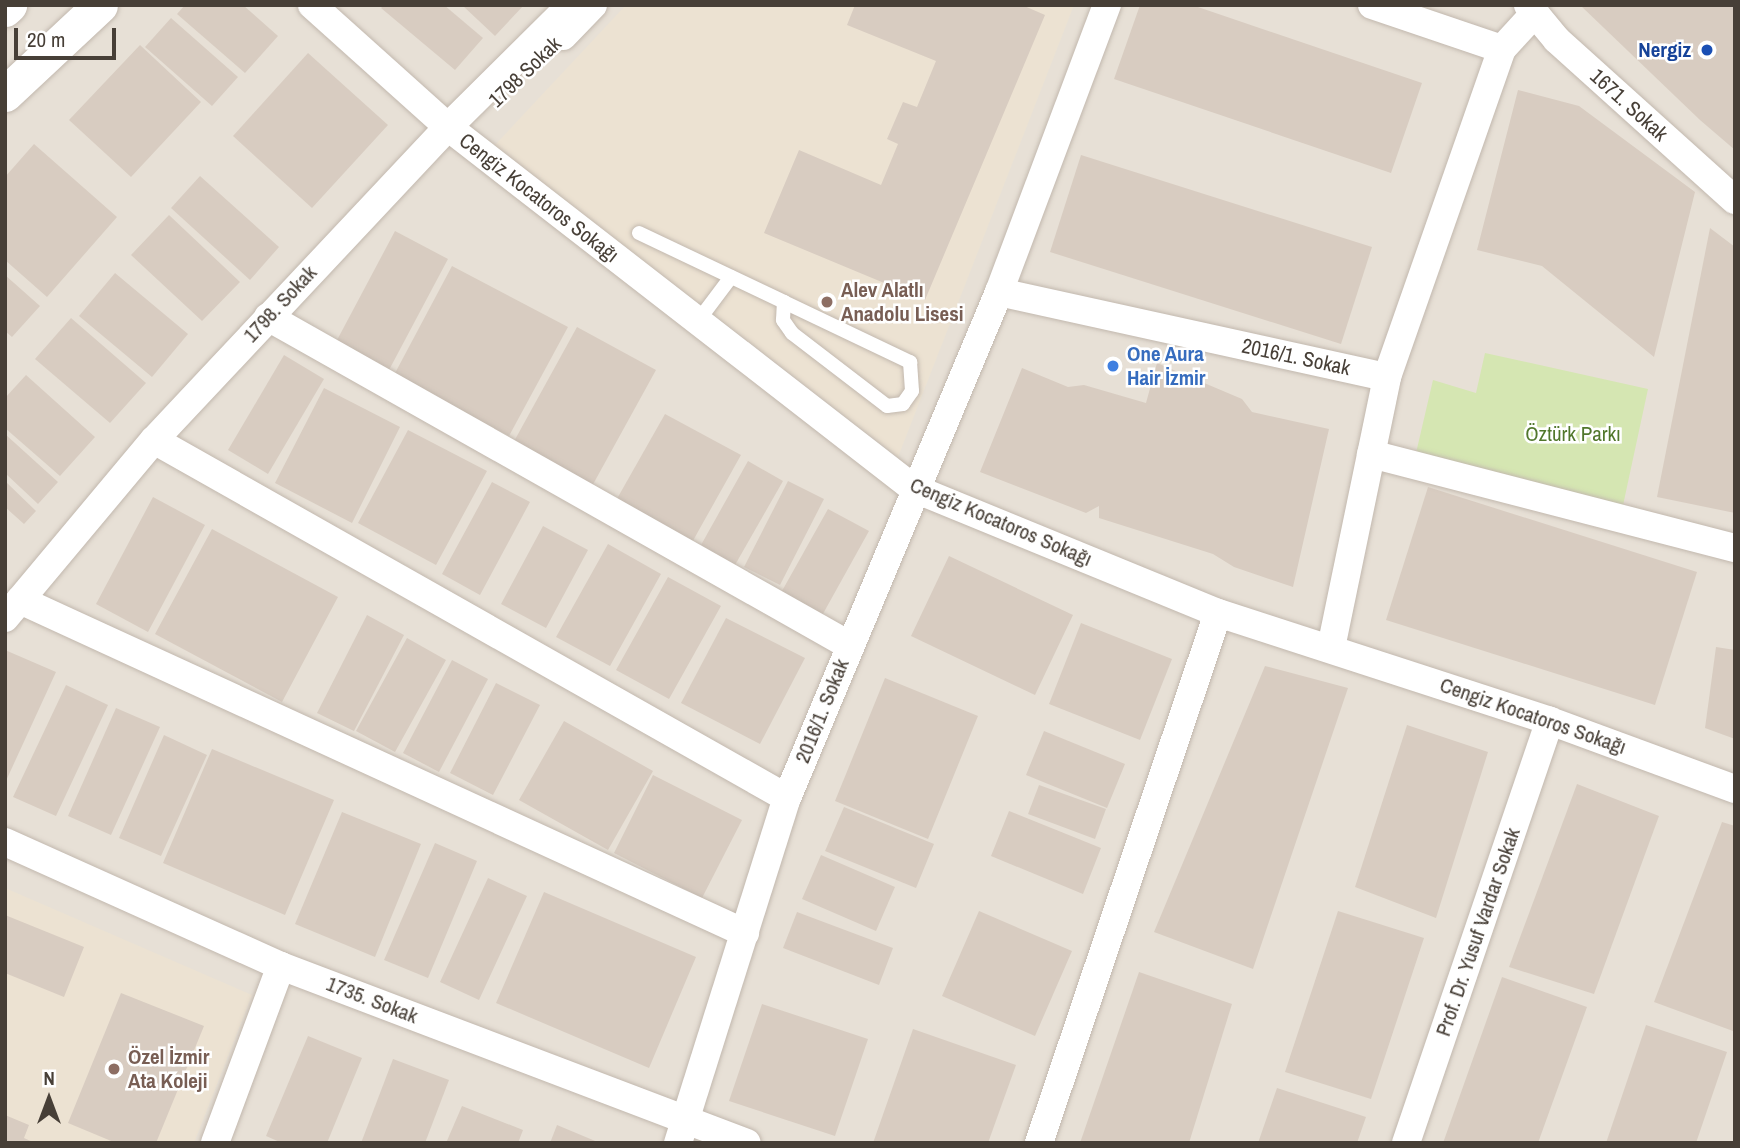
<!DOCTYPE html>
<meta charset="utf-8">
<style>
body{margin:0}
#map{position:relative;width:1740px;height:1148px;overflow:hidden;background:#f3efe8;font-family:"Archivo Narrow",sans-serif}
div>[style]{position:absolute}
.residential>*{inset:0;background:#e7e0d6}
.education>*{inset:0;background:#ece2d2}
.green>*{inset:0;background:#d5e6b2}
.building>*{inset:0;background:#d8ccc1}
.roads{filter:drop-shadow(0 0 2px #c2b8ae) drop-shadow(0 0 2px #c2b8ae)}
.service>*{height:14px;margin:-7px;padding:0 7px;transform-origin:7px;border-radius:7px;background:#fff}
.minor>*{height:28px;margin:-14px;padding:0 14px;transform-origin:14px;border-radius:14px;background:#fff}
.tertiary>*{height:35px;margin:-17.5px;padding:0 17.5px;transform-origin:17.5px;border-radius:17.5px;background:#fff}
.dots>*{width:19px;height:19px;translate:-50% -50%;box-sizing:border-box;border:4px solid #fff;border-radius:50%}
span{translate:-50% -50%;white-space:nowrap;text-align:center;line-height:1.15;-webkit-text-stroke:5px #fff;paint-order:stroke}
.transit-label{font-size:21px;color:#164399;font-weight:700}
.right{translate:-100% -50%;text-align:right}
.street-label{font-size:21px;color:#473f37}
.education-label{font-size:21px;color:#785e54;font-weight:700}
.left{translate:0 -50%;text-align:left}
.shop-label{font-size:21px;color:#366cbe;font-weight:700}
.park-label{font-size:21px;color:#51772c}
.frame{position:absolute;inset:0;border:7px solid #473f37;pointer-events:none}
.north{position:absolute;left:14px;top:1064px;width:70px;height:70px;-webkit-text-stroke:5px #fff;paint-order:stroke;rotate:0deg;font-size:19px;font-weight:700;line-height:28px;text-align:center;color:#473f37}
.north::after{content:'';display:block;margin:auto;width:24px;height:32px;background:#473f37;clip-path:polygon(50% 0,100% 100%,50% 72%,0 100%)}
.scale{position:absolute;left:14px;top:28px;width:102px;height:32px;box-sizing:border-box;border:4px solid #473f37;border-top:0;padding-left:9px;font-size:21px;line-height:24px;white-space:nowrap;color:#473f37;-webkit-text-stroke:5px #fff;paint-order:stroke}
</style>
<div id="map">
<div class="residential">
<i style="clip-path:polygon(5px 5px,1735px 5px,1735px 1143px,5px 1143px)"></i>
</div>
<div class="education">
<i style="clip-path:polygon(626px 5px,1074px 5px,898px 457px,494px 146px)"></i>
<i style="clip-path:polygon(5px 888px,252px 995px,194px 1143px,5px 1143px)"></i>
</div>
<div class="green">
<i style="clip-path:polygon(1485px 353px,1648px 389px,1622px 510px,1416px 453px,1433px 380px,1476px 393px)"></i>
</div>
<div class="building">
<i style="clip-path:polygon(185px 5px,243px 5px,278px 36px,245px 73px,177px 14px)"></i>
<i style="clip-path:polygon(384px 5px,444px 5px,483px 38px,455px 70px,381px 8px)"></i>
<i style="clip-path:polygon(462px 5px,524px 5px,495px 36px)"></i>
<i style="clip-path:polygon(855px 5px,1022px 5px,1045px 15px,925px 300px,764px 233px,799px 150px,881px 185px,898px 144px,887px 139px,903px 102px,917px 107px,936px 61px,847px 25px)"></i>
<i style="clip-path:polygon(1140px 5px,1192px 5px,1422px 83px,1391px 173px,1114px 79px)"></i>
<i style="clip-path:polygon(1580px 5px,1735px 5px,1735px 150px,1700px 120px)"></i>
<i style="clip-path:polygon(171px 18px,238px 77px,212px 106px,145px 47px)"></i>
<i style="clip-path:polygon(140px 45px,201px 102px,131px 177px,69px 120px)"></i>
<i style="clip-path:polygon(308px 53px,388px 125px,312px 208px,233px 136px)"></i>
<i style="clip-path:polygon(1518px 90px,1579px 106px,1695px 192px,1654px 357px,1542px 266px,1477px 250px)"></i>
<i style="clip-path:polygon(34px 144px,117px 217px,47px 297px,5px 260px,5px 177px)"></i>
<i style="clip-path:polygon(1081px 155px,1372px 247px,1341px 344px,1050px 252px)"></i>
<i style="clip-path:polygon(200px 176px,279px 247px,250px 280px,171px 208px)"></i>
<i style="clip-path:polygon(169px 215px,240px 282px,202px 321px,131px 255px)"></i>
<i style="clip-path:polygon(1710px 228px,1735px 247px,1735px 513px,1657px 497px)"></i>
<i style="clip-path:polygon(395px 231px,448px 259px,389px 370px,336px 342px)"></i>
<i style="clip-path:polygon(452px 266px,568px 327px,509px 436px,394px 375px)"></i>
<i style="clip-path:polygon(115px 273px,188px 334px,152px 377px,79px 316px)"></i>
<i style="clip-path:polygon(5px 275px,40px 306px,12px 337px,5px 331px)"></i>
<i style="clip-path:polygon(71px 318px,146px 383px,110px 423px,35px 359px)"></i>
<i style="clip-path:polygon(577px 327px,656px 370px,591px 488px,512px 445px)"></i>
<i style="clip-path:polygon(284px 355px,324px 379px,268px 474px,228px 450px)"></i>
<i style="clip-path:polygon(1157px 363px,1242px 399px,1252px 412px,1329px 429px,1293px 587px,1234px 567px,1213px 554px,1099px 518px,1099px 506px,1086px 513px,980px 472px,1022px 368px,1068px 387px,1084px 385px,1146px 403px)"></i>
<i style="clip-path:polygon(26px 375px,95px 437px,60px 476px,5px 428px,5px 398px)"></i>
<i style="clip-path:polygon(324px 388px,400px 427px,352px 523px,275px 483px)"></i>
<i style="clip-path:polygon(665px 414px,741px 455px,690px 546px,614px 504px)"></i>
<i style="clip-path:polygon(408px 430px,487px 471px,436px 565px,358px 523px)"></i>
<i style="clip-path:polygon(5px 434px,58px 482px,38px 504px,5px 473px)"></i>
<i style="clip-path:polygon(748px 461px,783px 481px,735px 565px,701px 545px)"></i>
<i style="clip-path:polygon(5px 481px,36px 511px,24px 524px,5px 507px)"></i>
<i style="clip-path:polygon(788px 481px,824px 499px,780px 585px,744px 567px)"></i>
<i style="clip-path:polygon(492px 482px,530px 502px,480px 595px,442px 574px)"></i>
<i style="clip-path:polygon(1428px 487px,1697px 572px,1655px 705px,1386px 620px)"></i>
<i style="clip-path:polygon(153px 497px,205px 525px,148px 632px,96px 604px)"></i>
<i style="clip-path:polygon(828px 509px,869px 531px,819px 621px,778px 598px)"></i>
<i style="clip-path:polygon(543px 526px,588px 550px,546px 628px,501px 604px)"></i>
<i style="clip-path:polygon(212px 529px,338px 597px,282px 702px,155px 634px)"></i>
<i style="clip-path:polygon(608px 544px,661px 574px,610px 666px,556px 637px)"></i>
<i style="clip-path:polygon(949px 556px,1073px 615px,1035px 695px,911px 636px)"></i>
<i style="clip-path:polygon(668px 577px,721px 606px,669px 699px,616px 670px)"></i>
<i style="clip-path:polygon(367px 615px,404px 635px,354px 731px,317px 713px)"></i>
<i style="clip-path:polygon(726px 618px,805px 658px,760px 744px,681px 703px)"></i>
<i style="clip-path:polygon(1081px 623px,1172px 659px,1140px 740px,1049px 704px)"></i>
<i style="clip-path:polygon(407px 638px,446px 660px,395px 752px,356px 731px)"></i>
<i style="clip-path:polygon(1716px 647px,1735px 650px,1735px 739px,1705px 728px)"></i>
<i style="clip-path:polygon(5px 650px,56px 672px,5px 783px)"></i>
<i style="clip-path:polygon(452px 660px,488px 679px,439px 772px,403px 753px)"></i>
<i style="clip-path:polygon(1265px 666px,1348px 688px,1253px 969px,1154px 932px)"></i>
<i style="clip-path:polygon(885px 678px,978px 716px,928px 839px,835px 801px)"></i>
<i style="clip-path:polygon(496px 683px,540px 705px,493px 795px,450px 773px)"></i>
<i style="clip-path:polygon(66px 685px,108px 705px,56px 816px,13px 797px)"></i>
<i style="clip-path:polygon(116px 708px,160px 727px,111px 835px,68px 816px)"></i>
<i style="clip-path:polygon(564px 721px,653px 771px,608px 850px,519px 800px)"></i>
<i style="clip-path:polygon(1407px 725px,1488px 752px,1436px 918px,1355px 887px)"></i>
<i style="clip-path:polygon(1044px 731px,1125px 764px,1107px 808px,1026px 775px)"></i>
<i style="clip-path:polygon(164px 735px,207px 755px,161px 856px,119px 838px)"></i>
<i style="clip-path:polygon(212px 749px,334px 800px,285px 915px,163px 863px)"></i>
<i style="clip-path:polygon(653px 775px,742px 820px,702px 898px,614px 853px)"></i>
<i style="clip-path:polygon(1577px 784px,1659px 816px,1594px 994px,1509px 967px)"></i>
<i style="clip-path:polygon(1039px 785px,1106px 809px,1095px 839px,1028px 814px)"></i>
<i style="clip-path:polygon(844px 807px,934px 844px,916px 888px,825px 851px)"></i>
<i style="clip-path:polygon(1009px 811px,1101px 848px,1083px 894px,991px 856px)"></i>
<i style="clip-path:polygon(342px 812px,421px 844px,375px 957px,295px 924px)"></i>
<i style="clip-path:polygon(1722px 822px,1735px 826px,1733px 1031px,1654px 1002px)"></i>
<i style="clip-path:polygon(435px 843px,477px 861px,428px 978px,384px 960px)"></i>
<i style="clip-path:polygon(821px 855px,895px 887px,876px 931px,802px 899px)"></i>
<i style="clip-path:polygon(488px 878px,527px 896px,479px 1000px,440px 982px)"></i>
<i style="clip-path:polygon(544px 892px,696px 957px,649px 1068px,496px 1003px)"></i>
<i style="clip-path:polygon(979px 911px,1072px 951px,1035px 1036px,942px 996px)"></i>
<i style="clip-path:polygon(1338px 911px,1424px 938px,1371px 1099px,1285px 1072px)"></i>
<i style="clip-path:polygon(797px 912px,893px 948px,879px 985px,783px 948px)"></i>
<i style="clip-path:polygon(5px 915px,84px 947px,64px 997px,5px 973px)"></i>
<i style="clip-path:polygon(1139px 972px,1232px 1004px,1189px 1143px,1080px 1143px)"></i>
<i style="clip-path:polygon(1502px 977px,1587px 1007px,1538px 1143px,1443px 1143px)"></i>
<i style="clip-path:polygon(121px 993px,204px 1026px,156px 1143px,116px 1143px,68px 1123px)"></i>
<i style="clip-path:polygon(762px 1004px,868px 1039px,835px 1136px,729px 1101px)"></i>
<i style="clip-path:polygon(1646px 1025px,1727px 1052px,1696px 1143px,1606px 1143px)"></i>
<i style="clip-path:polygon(913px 1029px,1016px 1065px,988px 1143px,873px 1143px)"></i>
<i style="clip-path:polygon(308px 1036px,362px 1058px,327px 1143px,282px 1143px,266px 1136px)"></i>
<i style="clip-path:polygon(393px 1059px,449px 1080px,425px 1143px,361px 1143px)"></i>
<i style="clip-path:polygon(1277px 1088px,1366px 1117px,1357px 1143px,1258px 1143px)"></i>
<i style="clip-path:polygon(462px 1106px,523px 1130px,518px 1143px,446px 1143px)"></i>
<i style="clip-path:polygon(5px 1115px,29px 1125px,24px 1138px,35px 1143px,5px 1143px)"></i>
<i style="clip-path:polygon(557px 1125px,600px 1143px,550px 1143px)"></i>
</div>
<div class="roads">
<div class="service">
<i style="left:639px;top:233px;width:161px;rotate:25.4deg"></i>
<i style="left:784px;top:302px;width:140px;rotate:25.5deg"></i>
<i style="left:910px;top:362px;width:29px;rotate:86deg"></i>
<i style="left:912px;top:391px;width:16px;rotate:125deg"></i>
<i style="left:903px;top:404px;width:16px;rotate:173deg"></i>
<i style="left:887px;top:406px;width:120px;rotate:-142.5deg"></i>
<i style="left:792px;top:333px;width:16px;rotate:-125deg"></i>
<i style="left:783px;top:320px;width:18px;rotate:-87deg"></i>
<i style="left:698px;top:321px;width:55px;rotate:-53.1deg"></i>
</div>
<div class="minor">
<i style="left:312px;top:5px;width:183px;rotate:41.9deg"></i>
<i style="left:448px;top:127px;width:589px;rotate:37.82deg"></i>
<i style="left:913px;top:488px;width:330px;rotate:22.3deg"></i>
<i style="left:1218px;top:613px;width:349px;rotate:18deg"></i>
<i style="left:1550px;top:721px;width:197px;rotate:20.2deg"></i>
<i style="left:1372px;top:5px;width:137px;rotate:18.7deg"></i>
<i style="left:1528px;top:5px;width:45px;rotate:50.4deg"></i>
<i style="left:1557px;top:40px;width:239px;rotate:42deg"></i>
<i style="left:563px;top:36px;width:43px;rotate:-45.9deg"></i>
<i style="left:999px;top:292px;width:397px;rotate:12.4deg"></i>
<i style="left:268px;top:317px;width:667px;rotate:29.45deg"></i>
<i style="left:154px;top:440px;width:727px;rotate:29.49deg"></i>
<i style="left:1371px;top:454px;width:376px;rotate:14.5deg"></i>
<i style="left:20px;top:600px;width:798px;rotate:24.67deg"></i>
<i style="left:5px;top:618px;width:232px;rotate:-50.1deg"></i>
<i style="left:154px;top:440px;width:429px;rotate:-46.8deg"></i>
<i style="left:448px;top:127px;width:173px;rotate:-44.8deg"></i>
<i style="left:1331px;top:648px;width:277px;rotate:-78.3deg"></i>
<i style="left:1387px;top:377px;width:348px;rotate:-70.7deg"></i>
<i style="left:1502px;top:49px;width:49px;rotate:-47.5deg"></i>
<i style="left:5px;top:842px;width:303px;rotate:24.2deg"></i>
<i style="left:281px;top:966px;width:498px;rotate:20.8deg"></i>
<i style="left:215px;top:1143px;width:189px;rotate:-69.6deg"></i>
<i style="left:678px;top:1143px;width:362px;rotate:-72.5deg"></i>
<i style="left:787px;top:798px;width:549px;rotate:-67.27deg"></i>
<i style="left:999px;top:292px;width:307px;rotate:-69.4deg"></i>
<i style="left:1039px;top:1143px;width:559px;rotate:-71.34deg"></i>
<i style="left:1406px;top:1143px;width:446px;rotate:-71.2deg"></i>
</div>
<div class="tertiary">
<i style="left:5px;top:9px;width:6px;rotate:-45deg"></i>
<i style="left:5px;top:94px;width:130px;rotate:-43.1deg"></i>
</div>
</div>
<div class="dots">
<i style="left:1707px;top:50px;background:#1a4fb4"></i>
<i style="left:827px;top:302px;background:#8d6e63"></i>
<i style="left:1113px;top:366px;background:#3f7fe0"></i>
<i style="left:114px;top:1069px;background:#8d6e63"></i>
</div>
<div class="transit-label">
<span class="right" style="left:1691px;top:50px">Nergiz</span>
</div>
<div class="street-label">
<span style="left:525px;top:72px;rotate:-44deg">1798 Sokak</span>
<span style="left:1629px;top:105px;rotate:42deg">1671. Sokak</span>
<span style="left:539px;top:198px;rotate:38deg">Cengiz Kocatoros Sokağı</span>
<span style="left:280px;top:304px;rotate:-47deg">1798. Sokak</span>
<span style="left:1296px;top:357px;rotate:12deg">2016/1. Sokak</span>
<span style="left:1001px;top:522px;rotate:23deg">Cengiz Kocatoros Sokağı</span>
<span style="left:822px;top:711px;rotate:-68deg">2016/1. Sokak</span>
<span style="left:1533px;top:716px;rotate:19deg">Cengiz Kocatoros Sokağı</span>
<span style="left:1478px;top:932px;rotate:-71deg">Prof. Dr. Yusuf Vardar Sokak</span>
<span style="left:372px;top:1000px;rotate:21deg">1735. Sokak</span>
</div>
<div class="education-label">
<span class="left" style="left:841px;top:302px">Alev Alatlı<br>Anadolu Lisesi</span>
<span class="left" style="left:128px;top:1069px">Özel İzmir<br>Ata Koleji</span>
</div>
<div class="shop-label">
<span class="left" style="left:1127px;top:366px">One Aura<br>Hair İzmir</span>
</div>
<div class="park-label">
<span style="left:1573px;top:434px">Öztürk Parkı</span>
</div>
<div class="frame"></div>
<div class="north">N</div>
<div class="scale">20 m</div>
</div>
